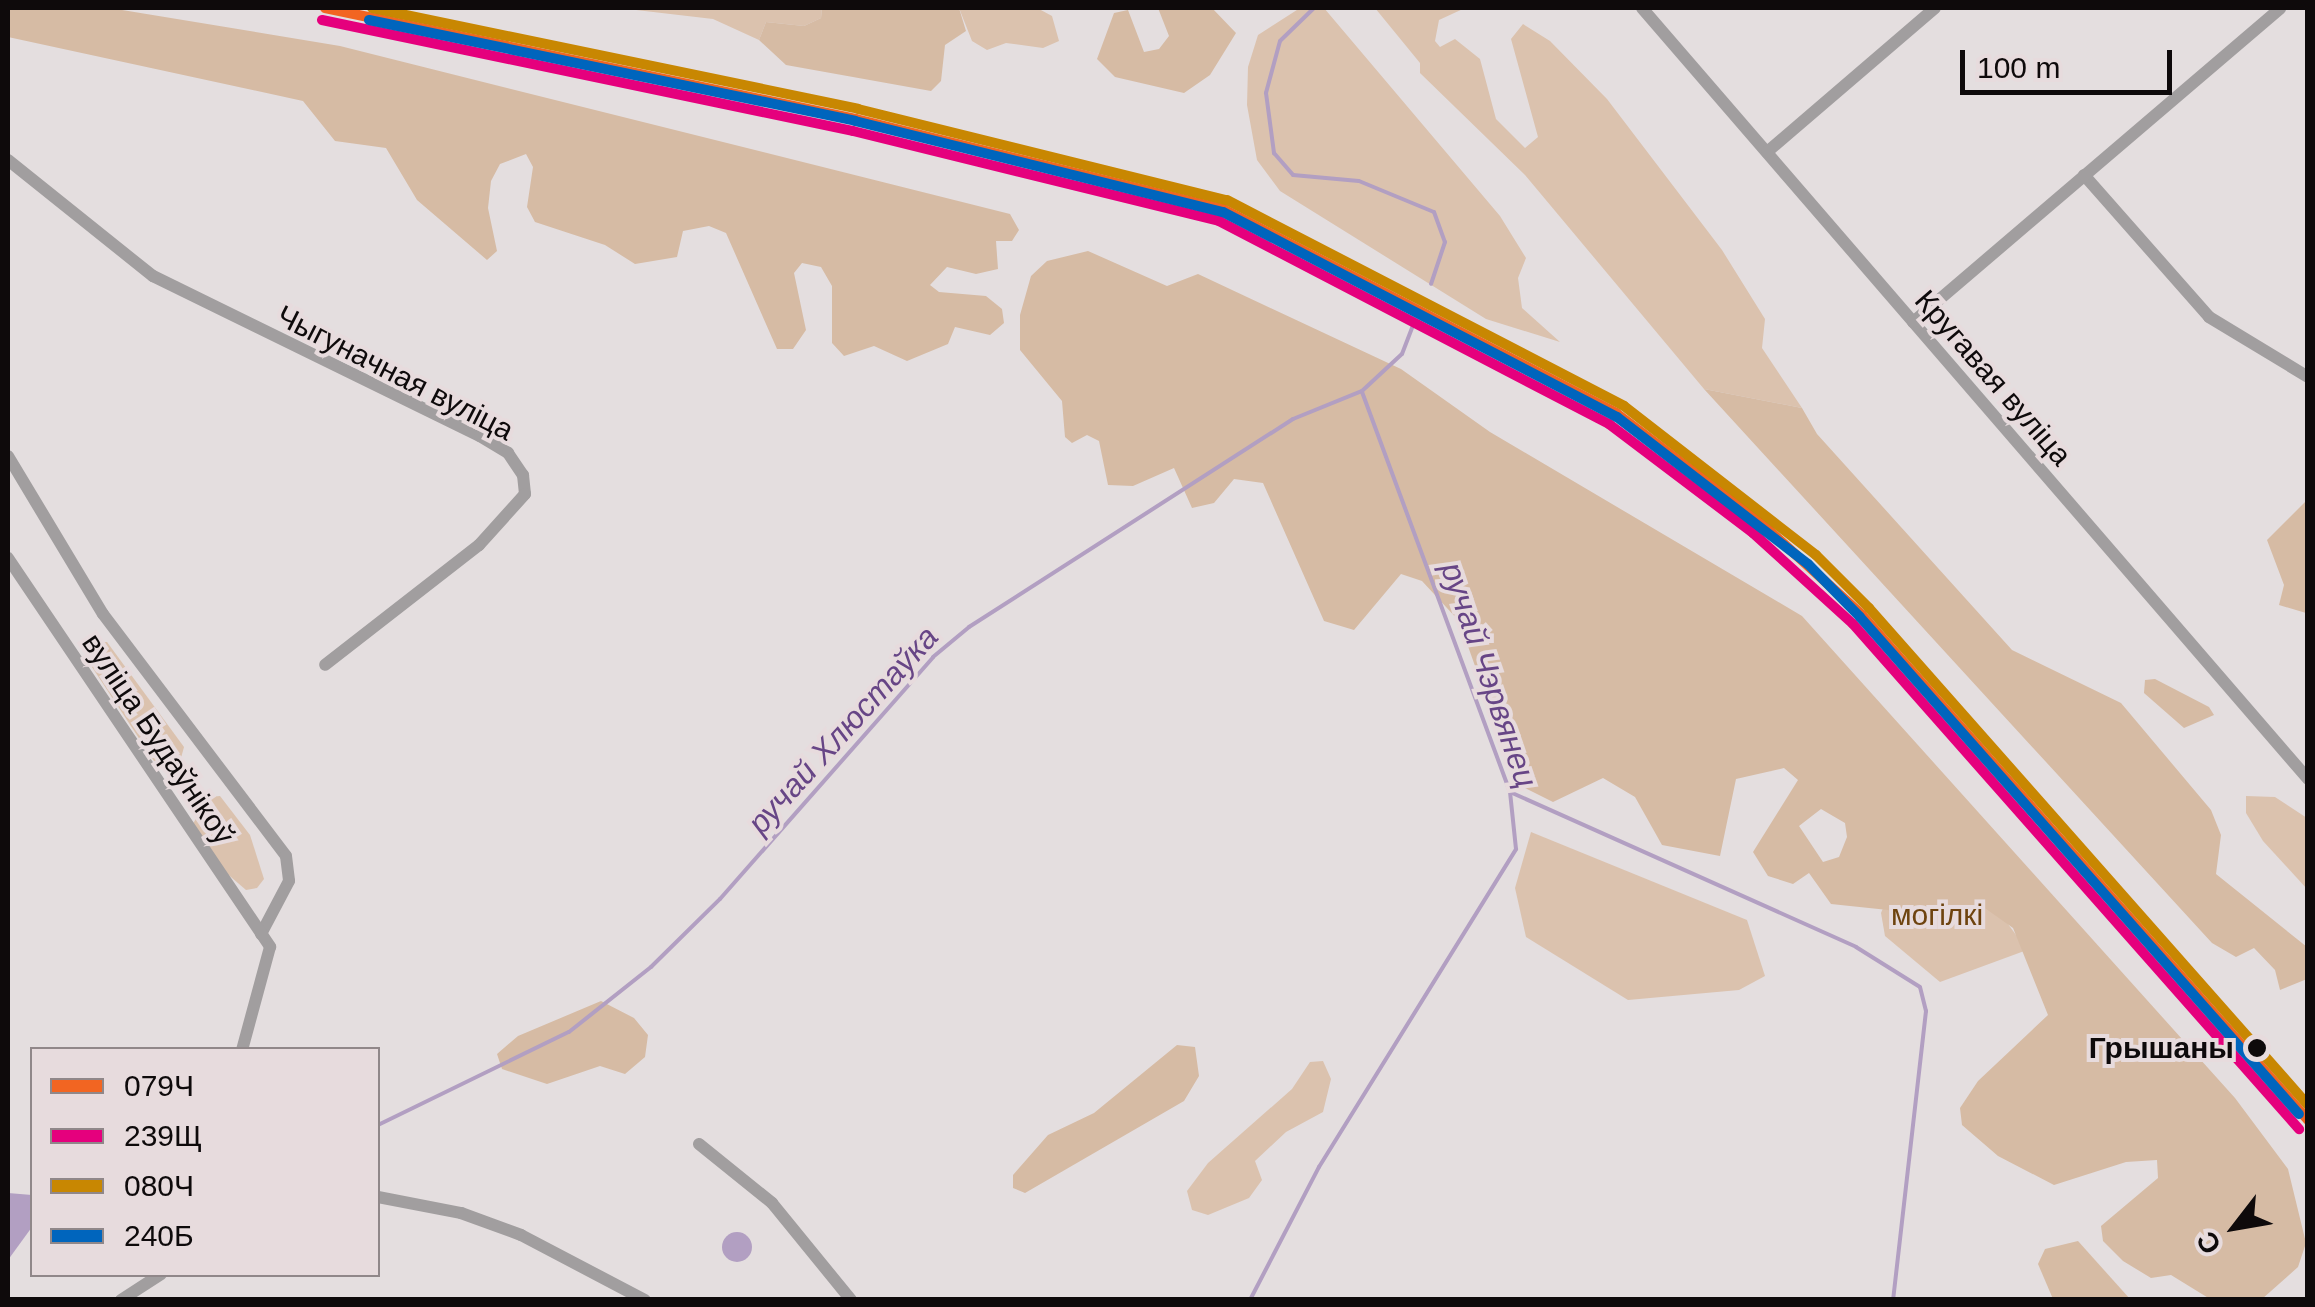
<!DOCTYPE html>
<meta charset="utf-8">
<style>
body{margin:0}
#map{position:relative;width:2315px;height:1307px;overflow:hidden;background:#e4dedf;font-family:Arial,sans-serif}
div>[style]{position:absolute}
.green>*{inset:0;background:#dbc2ae}
.forest>*{inset:0;background:#d6bba4}
.water>*{inset:0;background:#b29fc2}
.round{border-radius:50%}
.stream>*{height:4px;margin:-2px;padding:0 2px;transform-origin:2px;border-radius:2px;background:#b29fc2}
.minor>*{height:12px;margin:-6px;padding:0 6px;transform-origin:6px;border-radius:6px;background:#a19e9f}
.rail-1>*{height:10px;margin:-5px;padding:0 5px;transform-origin:5px;border-radius:5px;background:#f26522}
.rail-2>*{height:10px;margin:-5px;padding:0 5px;transform-origin:5px;border-radius:5px;background:#e5007d}
.rail-3>*{height:10px;margin:-5px;padding:0 5px;transform-origin:5px;border-radius:5px;background:#c88702}
.rail-4>*{height:10px;margin:-5px;padding:0 5px;transform-origin:5px;border-radius:5px;background:#0065bd}
.dots>*{width:28px;height:28px;translate:-50% -50%;box-sizing:border-box;border:5px solid #e7dbdd;border-radius:50%}
span{translate:-50% -50%;white-space:nowrap;text-align:center;line-height:1.15;-webkit-text-stroke:8px #e7dbdd;paint-order:stroke}
.street-label{font-size:30px;color:#0e0a0b}
.park-label{font-size:30px;color:#6e430f}
.stop-label{font-size:30px;color:#0e0a0b;font-weight:700}
.right{translate:-100% -50%;text-align:right}
.water-label{font-size:32px;color:#674586;font-style:italic}
.frame{position:absolute;inset:0;border:10px solid #0e0a0b;pointer-events:none}
.legend{position:absolute;left:30px;top:1047px;width:350px;height:230px;box-sizing:border-box;background:#e7dbdd;border:2px solid #908789;margin:0;padding:12px 18px;list-style:none;font-size:30px;color:#0e0a0b}
.legend li{display:flex;align-items:center;gap:20px;height:50px}
.legend b{width:50px;border:2px solid #908789}
.north{position:absolute;left:2185px;top:1177px;width:100px;height:100px;-webkit-text-stroke:8px #e7dbdd;paint-order:stroke;rotate:239deg;font-size:28px;font-weight:700;line-height:40px;text-align:center;color:#0e0a0b}
.north::after{content:'';display:block;margin:auto;width:35px;height:45px;background:#0e0a0b;clip-path:polygon(50% 0,100% 100%,50% 72%,0 100%)}
.scale{position:absolute;left:1960px;top:50px;width:212px;height:45px;box-sizing:border-box;border:5px solid #0e0a0b;border-top:0;padding-left:12px;font-size:30px;line-height:35px;white-space:nowrap;color:#0e0a0b;-webkit-text-stroke:8px #e7dbdd;paint-order:stroke}
</style>
<div id="map">
<div class="green">
<i style="clip-path:polygon(619px 8px,822px 8px,821px 18px,804px 26px,766px 22px,759px 40px,713px 19px)"></i>
<i style="clip-path:polygon(959px 8px,1039px 9px,1052px 16px,1059px 41px,1043px 48px,1006px 43px,987px 50px,972px 41px)"></i>
<i style="clip-path:polygon(1300px 8px,1324px 8px,1500px 216px,1526px 258px,1518px 278px,1522px 308px,1560px 342px,1486px 319px,1280px 191px,1257px 160px,1247px 105px,1248px 67px,1258px 35px)"></i>
<i style="clip-path:polygon(1375px 8px,1465px 8px,1439px 20px,1435px 41px,1440px 47px,1455px 39px,1480px 59px,1496px 119px,1525px 148px,1538px 137px,1511px 39px,1523px 24px,1550px 41px,1607px 99px,1722px 250px,1765px 319px,1762px 348px,1802px 408px,1704px 389px,1525px 175px,1420px 73px,1420px 63px)"></i>
<i style="clip-path:polygon(95px 642px,107px 642px,184px 747px,178px 769px,154px 761px,86px 658px)"></i>
<i style="clip-path:polygon(220px 796px,250px 835px,264px 879px,257px 888px,246px 890px,224px 871px,191px 827px,209px 797px)"></i>
<i style="clip-path:polygon(2246px 796px,2275px 797px,2307px 818px,2307px 889px,2263px 841px,2246px 813px)"></i>
<i style="clip-path:polygon(1531px 832px,1747px 920px,1765px 976px,1739px 990px,1628px 1000px,1526px 937px,1515px 888px)"></i>
<i style="clip-path:polygon(1905px 854px,1989px 898px,2027px 950px,1940px 982px,1885px 936px,1881px 913px)"></i>
<i style="clip-path:polygon(1323px 1061px,1331px 1079px,1323px 1112px,1286px 1132px,1255px 1161px,1262px 1180px,1249px 1198px,1208px 1215px,1192px 1210px,1187px 1191px,1208px 1163px,1292px 1089px,1310px 1062px)"></i>
</div>
<div class="forest">
<i style="clip-path:polygon(8px 8px,110px 8px,340px 46px,1010px 214px,1019px 230px,1012px 241px,996px 241px,998px 269px,976px 274px,947px 267px,930px 285px,939px 292px,986px 296px,1002px 309px,1004px 323px,990px 335px,955px 327px,948px 344px,907px 361px,874px 346px,844px 356px,832px 343px,832px 286px,821px 267px,802px 263px,794px 273px,806px 330px,793px 349px,777px 349px,726px 233px,709px 226px,683px 231px,677px 257px,635px 264px,605px 245px,535px 222px,527px 207px,533px 167px,526px 154px,500px 164px,491px 181px,488px 208px,497px 251px,487px 260px,417px 200px,386px 148px,335px 141px,303px 101px,8px 37px)"></i>
<i style="clip-path:polygon(822px 8px,959px 8px,966px 31px,945px 45px,941px 81px,931px 91px,786px 65px,759px 40px,766px 22px,804px 26px,821px 18px)"></i>
<i style="clip-path:polygon(1158px 8px,1212px 8px,1236px 33px,1210px 75px,1184px 93px,1115px 77px,1097px 59px,1114px 13px,1128px 10px,1144px 52px,1159px 49px,1169px 36px)"></i>
<i style="clip-path:polygon(evenodd,1088px 251px,1167px 286px,1198px 274px,1401px 369px,1490px 432px,1802px 616px,2235px 1098px,2288px 1169px,2306px 1243px,2298px 1267px,2262px 1299px,2210px 1299px,2171px 1275px,2151px 1278px,2123px 1261px,2103px 1241px,2101px 1226px,2158px 1178px,2157px 1160px,2126px 1162px,2054px 1185px,1998px 1156px,1962px 1125px,1960px 1108px,1978px 1081px,2048px 1015px,2013px 928px,1982px 906px,1914px 926px,1888px 910px,1831px 904px,1809px 873px,1793px 884px,1768px 876px,1753px 852px,1798px 780px,1784px 768px,1736px 779px,1720px 856px,1662px 845px,1635px 797px,1603px 778px,1553px 802px,1517px 784px,1459px 621px,1422px 581px,1401px 574px,1354px 630px,1324px 621px,1263px 483px,1234px 479px,1214px 503px,1192px 508px,1174px 468px,1133px 486px,1108px 485px,1099px 441px,1087px 435px,1072px 443px,1065px 437px,1062px 401px,1020px 350px,1020px 315px,1031px 276px,1047px 261px,1088px 251px,1821px 809px,1845px 823px,1847px 837px,1839px 857px,1823px 862px,1799px 826px,1821px 809px)"></i>
<i style="clip-path:polygon(1704px 389px,1802px 408px,1817px 434px,2012px 650px,2121px 703px,2211px 810px,2221px 835px,2216px 874px,2307px 947px,2307px 979px,2280px 990px,2275px 970px,2254px 948px,2236px 957px,2212px 943px)"></i>
<i style="clip-path:polygon(2307px 500px,2308px 612px,2306px 613px,2279px 605px,2284px 585px,2267px 540px)"></i>
<i style="clip-path:polygon(2155px 679px,2209px 707px,2214px 715px,2184px 728px,2144px 693px,2145px 680px)"></i>
<i style="clip-path:polygon(601px 1001px,634px 1018px,648px 1035px,645px 1057px,625px 1074px,600px 1066px,547px 1084px,502px 1069px,497px 1054px,518px 1036px)"></i>
<i style="clip-path:polygon(1177px 1045px,1195px 1047px,1199px 1076px,1184px 1101px,1025px 1193px,1013px 1188px,1013px 1175px,1048px 1135px,1094px 1113px)"></i>
<i style="clip-path:polygon(2078px 1241px,2130px 1299px,2053px 1299px,2038px 1264px,2045px 1249px)"></i>
</div>
<div class="water">
<i style="clip-path:polygon(8px 1193px,32px 1195px,32px 1227px,8px 1260px)"></i>
<i class="round" style="left:722px;top:1232px;width:30px;height:30px"></i>
</div>
<div class="stream">
<i style="left:1314px;top:8px;width:47px;rotate:135.9deg"></i>
<i style="left:1280px;top:41px;width:54px;rotate:105.1deg"></i>
<i style="left:1266px;top:93px;width:61px;rotate:82.4deg"></i>
<i style="left:1274px;top:153px;width:29px;rotate:49deg"></i>
<i style="left:1293px;top:175px;width:66px;rotate:5.2deg"></i>
<i style="left:1359px;top:181px;width:81px;rotate:22.5deg"></i>
<i style="left:1434px;top:212px;width:32px;rotate:70deg"></i>
<i style="left:1445px;top:242px;width:44px;rotate:108.4deg"></i>
<i style="left:1510px;top:792px;width:379px;rotate:24.1deg"></i>
<i style="left:1856px;top:947px;width:75px;rotate:32deg"></i>
<i style="left:1920px;top:987px;width:25px;rotate:76deg"></i>
<i style="left:1926px;top:1011px;width:291px;rotate:96.5deg"></i>
<i style="left:378px;top:1125px;width:212px;rotate:-26deg"></i>
<i style="left:569px;top:1032px;width:105px;rotate:-38.4deg"></i>
<i style="left:651px;top:967px;width:97px;rotate:-44.6deg"></i>
<i style="left:720px;top:899px;width:322px;rotate:-48.6deg"></i>
<i style="left:933px;top:657px;width:47px;rotate:-39.8deg"></i>
<i style="left:969px;top:627px;width:385px;rotate:-32.7deg"></i>
<i style="left:1293px;top:419px;width:74px;rotate:-22.1deg"></i>
<i style="left:1250px;top:1300px;width:150px;rotate:-62.6deg"></i>
<i style="left:1319px;top:1167px;width:374px;rotate:-58.2deg"></i>
<i style="left:1516px;top:849px;width:57px;rotate:-96deg"></i>
<i style="left:1510px;top:792px;width:427px;rotate:-110.3deg"></i>
<i style="left:1362px;top:391px;width:54px;rotate:-42.8deg"></i>
<i style="left:1402px;top:354px;width:34px;rotate:-69deg"></i>
</div>
<div class="minor">
<i style="left:1642px;top:8px;width:1019px;rotate:49.18deg"></i>
<i style="left:1767px;top:152px;width:221px;rotate:-40.6deg"></i>
<i style="left:8px;top:160px;width:186px;rotate:38.7deg"></i>
<i style="left:153px;top:276px;width:364px;rotate:26.1deg"></i>
<i style="left:480px;top:436px;width:33px;rotate:31deg"></i>
<i style="left:508px;top:453px;width:27px;rotate:56deg"></i>
<i style="left:523px;top:475px;width:19px;rotate:84deg"></i>
<i style="left:525px;top:494px;width:69px;rotate:132deg"></i>
<i style="left:479px;top:545px;width:195px;rotate:142.1deg"></i>
<i style="left:2084px;top:175px;width:189px;rotate:48.6deg"></i>
<i style="left:2209px;top:317px;width:116px;rotate:31.2deg"></i>
<i style="left:1913px;top:322px;width:483px;rotate:-40.5deg"></i>
<i style="left:8px;top:456px;width:184px;rotate:59deg"></i>
<i style="left:103px;top:614px;width:303px;rotate:52.9deg"></i>
<i style="left:286px;top:856px;width:25px;rotate:83deg"></i>
<i style="left:289px;top:881px;width:60px;rotate:117.8deg"></i>
<i style="left:8px;top:558px;width:469px;rotate:56deg"></i>
<i style="left:270px;top:947px;width:107px;rotate:105.2deg"></i>
<i style="left:699px;top:1144px;width:94px;rotate:38.9deg"></i>
<i style="left:772px;top:1203px;width:125px;rotate:50.8deg"></i>
<i style="left:378px;top:1197px;width:85px;rotate:10.9deg"></i>
<i style="left:461px;top:1213px;width:64px;rotate:20.1deg"></i>
<i style="left:521px;top:1235px;width:140px;rotate:27.7deg"></i>
<i style="left:121px;top:1300px;width:48px;rotate:-33deg"></i>
</div>
<div class="rail-1">
<i style="left:325px;top:8px;width:542px;rotate:11.81deg"></i>
<i style="left:856px;top:119px;width:378px;rotate:13.8deg"></i>
<i style="left:1223px;top:209px;width:443px;rotate:27.4deg"></i>
<i style="left:1616px;top:413px;width:182px;rotate:37.2deg"></i>
<i style="left:1761px;top:523px;width:137px;rotate:42.3deg"></i>
<i style="left:1862px;top:615px;width:674px;rotate:48.55deg"></i>
</div>
<div class="rail-2">
<i style="left:322px;top:20px;width:542px;rotate:11.81deg"></i>
<i style="left:853px;top:131px;width:377px;rotate:13.8deg"></i>
<i style="left:1219px;top:221px;width:440px;rotate:27.5deg"></i>
<i style="left:1609px;top:424px;width:181px;rotate:37.1deg"></i>
<i style="left:1753px;top:533px;width:135px;rotate:42.3deg"></i>
<i style="left:1853px;top:624px;width:674px;rotate:48.55deg"></i>
</div>
<div class="rail-3">
<i style="left:372px;top:8px;width:496px;rotate:11.7deg"></i>
<i style="left:858px;top:109px;width:380px;rotate:13.9deg"></i>
<i style="left:1227px;top:200px;width:447px;rotate:27.4deg"></i>
<i style="left:1624px;top:406px;width:243px;rotate:37.8deg"></i>
<i style="left:1816px;top:555px;width:75px;rotate:45deg"></i>
<i style="left:1869px;top:608px;width:663px;rotate:48.55deg"></i>
</div>
<div class="rail-4">
<i style="left:369px;top:20px;width:496px;rotate:11.7deg"></i>
<i style="left:855px;top:121px;width:379px;rotate:13.9deg"></i>
<i style="left:1223px;top:212px;width:444px;rotate:27.5deg"></i>
<i style="left:1617px;top:417px;width:241px;rotate:37.6deg"></i>
<i style="left:1808px;top:564px;width:74px;rotate:45.5deg"></i>
<i style="left:1860px;top:617px;width:663px;rotate:48.55deg"></i>
</div>
<div class="dots">
<i style="left:2257px;top:1048px;background:#0e0a0b"></i>
</div>
<div class="street-label">
<span style="left:395px;top:373px;rotate:27deg">Чыгуначная вуліца</span>
<span style="left:1993px;top:378px;rotate:49deg">Кругавая вуліца</span>
<span style="left:158px;top:739px;rotate:56deg">вуліца Будаўнікоў</span>
</div>
<div class="park-label">
<span style="left:1937px;top:915px">могілкі</span>
</div>
<div class="stop-label">
<span class="right" style="left:2234px;top:1048px">Грышаны</span>
</div>
<div class="water-label">
<span style="left:1489px;top:675px;rotate:71deg">ручай Чэрвянец</span>
<span style="left:843px;top:730px;rotate:-48deg">ручай Хлюстаўка</span>
</div>
<div class="frame"></div>
<ul class="legend">
<li><b style="height:12px;background:#f26522"></b>079Ч</li>
<li><b style="height:12px;background:#e5007d"></b>239Щ</li>
<li><b style="height:12px;background:#c88702"></b>080Ч</li>
<li><b style="height:12px;background:#0065bd"></b>240Б</li>
</ul>
<div class="north">С</div>
<div class="scale">100 m</div>
</div>
